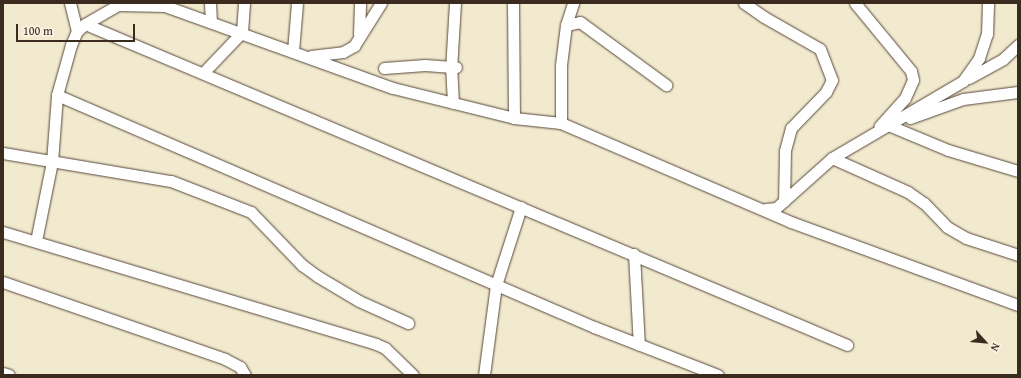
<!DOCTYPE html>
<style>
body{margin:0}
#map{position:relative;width:1021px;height:378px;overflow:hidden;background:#f2eacf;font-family:"Gentium Book Plus",serif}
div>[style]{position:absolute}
.roads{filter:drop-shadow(0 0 1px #564739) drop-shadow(0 0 1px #564739)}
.minor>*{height:11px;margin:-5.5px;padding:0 5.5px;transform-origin:5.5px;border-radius:5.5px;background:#fff}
span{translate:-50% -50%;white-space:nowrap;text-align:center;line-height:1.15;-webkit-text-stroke:3px #fcf5e5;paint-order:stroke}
.frame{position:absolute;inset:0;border:4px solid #3b2a1e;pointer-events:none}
.north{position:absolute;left:965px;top:322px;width:40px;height:40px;-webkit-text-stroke:3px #fcf5e5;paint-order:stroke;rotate:117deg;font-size:11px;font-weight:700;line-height:16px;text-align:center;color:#3b2a1e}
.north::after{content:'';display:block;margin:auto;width:14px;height:18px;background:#3b2a1e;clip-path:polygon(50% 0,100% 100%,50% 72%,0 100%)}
.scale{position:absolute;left:16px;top:24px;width:119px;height:18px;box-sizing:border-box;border:2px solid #3b2a1e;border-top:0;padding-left:5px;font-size:12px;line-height:14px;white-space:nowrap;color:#3b2a1e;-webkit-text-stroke:3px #fcf5e5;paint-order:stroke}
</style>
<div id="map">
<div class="roads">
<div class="minor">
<i style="left:70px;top:3px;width:29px;rotate:76deg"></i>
<i style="left:210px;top:3px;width:19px;rotate:87deg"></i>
<i style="left:513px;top:3px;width:115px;rotate:89.5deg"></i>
<i style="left:744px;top:3px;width:24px;rotate:35deg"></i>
<i style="left:764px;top:17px;width:64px;rotate:29.7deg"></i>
<i style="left:820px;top:49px;width:33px;rotate:69deg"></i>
<i style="left:832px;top:80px;width:13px;rotate:117deg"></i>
<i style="left:826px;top:92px;width:50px;rotate:134.2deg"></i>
<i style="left:791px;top:128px;width:24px;rotate:105deg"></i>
<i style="left:785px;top:151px;width:50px;rotate:91.1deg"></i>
<i style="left:855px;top:3px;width:88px;rotate:50.5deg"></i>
<i style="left:911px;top:71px;width:9px;rotate:77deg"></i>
<i style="left:913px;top:80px;width:20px;rotate:114deg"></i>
<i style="left:905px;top:98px;width:38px;rotate:132deg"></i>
<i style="left:85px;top:24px;width:827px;rotate:22.84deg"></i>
<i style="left:566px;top:25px;width:14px;rotate:-12deg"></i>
<i style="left:580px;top:22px;width:107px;rotate:36.2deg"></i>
<i style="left:359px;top:34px;width:31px;rotate:-88deg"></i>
<i style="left:293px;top:51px;width:48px;rotate:-85.2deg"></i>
<i style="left:311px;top:56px;width:32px;rotate:-7deg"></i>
<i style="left:343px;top:52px;width:13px;rotate:-29deg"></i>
<i style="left:354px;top:46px;width:51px;rotate:-57.9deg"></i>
<i style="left:384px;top:68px;width:41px;rotate:-4.2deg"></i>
<i style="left:425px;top:65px;width:31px;rotate:4deg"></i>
<i style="left:203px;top:73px;width:57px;rotate:-46.4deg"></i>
<i style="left:242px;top:32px;width:29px;rotate:-86deg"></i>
<i style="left:969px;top:78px;width:39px;rotate:-29deg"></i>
<i style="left:1003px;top:59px;width:21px;rotate:-43deg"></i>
<i style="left:57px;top:95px;width:585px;rotate:23.37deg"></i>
<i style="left:594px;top:327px;width:133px;rotate:21.2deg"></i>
<i style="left:453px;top:103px;width:33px;rotate:-93deg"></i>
<i style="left:451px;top:70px;width:67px;rotate:-86.6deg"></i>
<i style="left:910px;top:118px;width:56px;rotate:-19.7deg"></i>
<i style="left:963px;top:99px;width:55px;rotate:-7.3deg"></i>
<i style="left:561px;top:123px;width:58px;rotate:-90deg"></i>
<i style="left:561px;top:65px;width:40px;rotate:-82.9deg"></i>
<i style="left:566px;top:25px;width:23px;rotate:-72deg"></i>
<i style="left:888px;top:125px;width:65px;rotate:22.6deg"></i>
<i style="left:948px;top:150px;width:73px;rotate:16.7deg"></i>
<i style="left:3px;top:153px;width:170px;rotate:9.5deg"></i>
<i style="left:171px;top:181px;width:86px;rotate:21.2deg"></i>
<i style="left:251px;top:212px;width:74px;rotate:46.1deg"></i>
<i style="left:302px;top:265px;width:19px;rotate:36deg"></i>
<i style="left:317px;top:276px;width:49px;rotate:30.8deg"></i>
<i style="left:359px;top:301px;width:54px;rotate:24.2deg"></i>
<i style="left:832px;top:158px;width:83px;rotate:24.1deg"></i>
<i style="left:908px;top:192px;width:19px;rotate:35deg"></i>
<i style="left:924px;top:203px;width:33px;rotate:46deg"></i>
<i style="left:947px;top:227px;width:22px;rotate:30deg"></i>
<i style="left:966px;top:238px;width:55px;rotate:18.1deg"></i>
<i style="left:766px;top:209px;width:10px;rotate:-6deg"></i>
<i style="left:776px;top:208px;width:75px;rotate:-41.8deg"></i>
<i style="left:832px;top:158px;width:152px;rotate:-30.4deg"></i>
<i style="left:963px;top:81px;width:28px;rotate:-55deg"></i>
<i style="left:979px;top:58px;width:25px;rotate:-72deg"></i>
<i style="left:987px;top:34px;width:31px;rotate:-88deg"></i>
<i style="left:3px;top:232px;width:389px;rotate:16.7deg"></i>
<i style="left:376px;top:344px;width:10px;rotate:24deg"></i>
<i style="left:385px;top:348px;width:39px;rotate:44deg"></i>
<i style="left:36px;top:241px;width:81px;rotate:-78.6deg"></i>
<i style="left:52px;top:162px;width:67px;rotate:-85.7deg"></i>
<i style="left:57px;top:95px;width:52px;rotate:-74.4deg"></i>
<i style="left:71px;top:45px;width:15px;rotate:-67deg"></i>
<i style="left:77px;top:31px;width:11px;rotate:-41deg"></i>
<i style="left:85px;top:24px;width:38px;rotate:-30deg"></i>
<i style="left:118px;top:5px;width:47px;rotate:1.2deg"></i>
<i style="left:165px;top:6px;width:242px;rotate:19.8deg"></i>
<i style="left:393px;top:88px;width:125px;rotate:13.9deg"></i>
<i style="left:514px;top:118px;width:47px;rotate:6.1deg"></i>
<i style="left:561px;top:123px;width:250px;rotate:23.3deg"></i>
<i style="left:791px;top:222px;width:242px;rotate:20.1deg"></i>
<i style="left:634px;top:254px;width:91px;rotate:86.9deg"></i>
<i style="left:3px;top:282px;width:235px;rotate:19.1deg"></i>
<i style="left:225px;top:359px;width:17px;rotate:28deg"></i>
<i style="left:240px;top:367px;width:9px;rotate:58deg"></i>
<i style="left:3px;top:373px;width:6px;rotate:18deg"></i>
<i style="left:484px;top:375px;width:91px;rotate:-82.4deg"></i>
<i style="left:496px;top:285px;width:82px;rotate:-72.2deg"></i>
</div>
</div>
<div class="frame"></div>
<div class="north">N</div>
<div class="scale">100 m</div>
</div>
